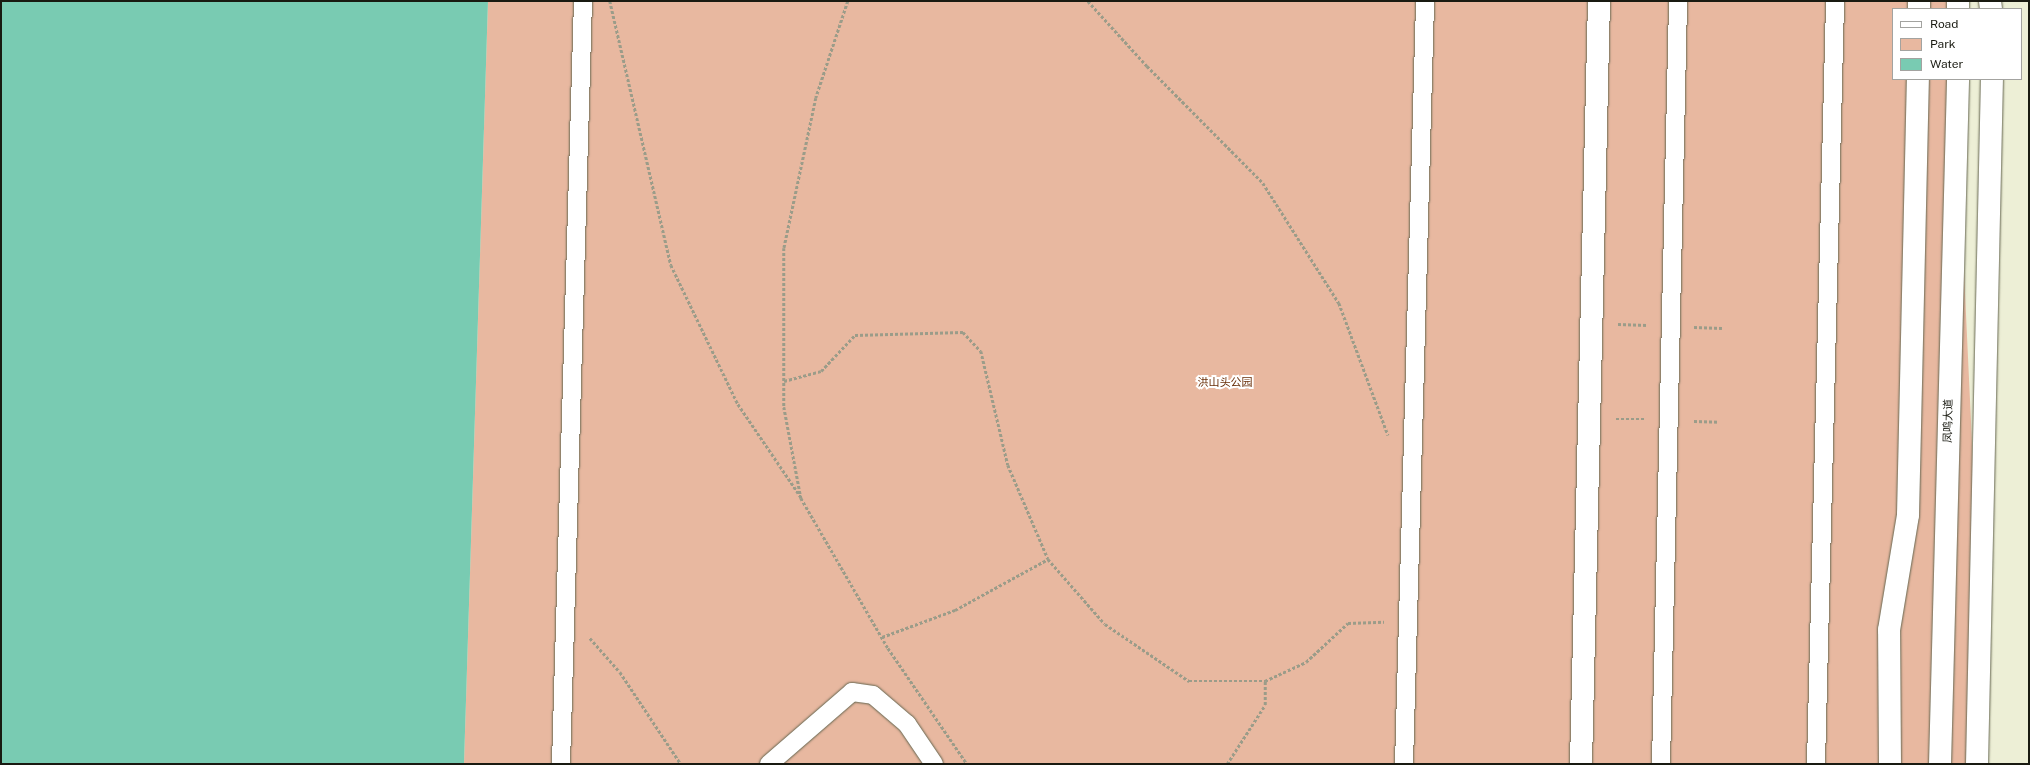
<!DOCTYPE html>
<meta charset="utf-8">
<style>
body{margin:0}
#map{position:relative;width:2030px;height:765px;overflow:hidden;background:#edefd6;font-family:"Public Sans","Noto Sans SC",sans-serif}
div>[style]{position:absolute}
.green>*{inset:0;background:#e8b8a0}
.water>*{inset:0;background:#79cbb2}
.path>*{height:2.5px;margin-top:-1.25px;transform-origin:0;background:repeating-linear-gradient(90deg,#9b9c89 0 3px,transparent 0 5px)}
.roads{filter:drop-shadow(0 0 1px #656650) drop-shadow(0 0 1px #656650)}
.lane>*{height:18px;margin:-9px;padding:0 9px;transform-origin:9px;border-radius:9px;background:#fff}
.street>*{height:22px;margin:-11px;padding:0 11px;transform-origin:11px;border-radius:11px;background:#fff}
.secondary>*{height:22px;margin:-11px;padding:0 11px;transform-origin:11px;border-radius:11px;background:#fff}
span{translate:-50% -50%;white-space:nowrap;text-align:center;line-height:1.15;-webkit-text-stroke:4px #fff;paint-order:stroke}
.park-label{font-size:11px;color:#692f09}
.street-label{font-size:11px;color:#191a11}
.frame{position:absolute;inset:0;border:2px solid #191a11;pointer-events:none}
.legend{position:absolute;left:1892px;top:8px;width:130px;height:72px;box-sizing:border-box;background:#fff;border:1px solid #a3a3a0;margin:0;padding:5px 7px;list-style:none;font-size:12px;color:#191a11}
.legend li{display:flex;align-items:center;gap:8px;height:20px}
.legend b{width:20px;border:1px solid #a3a3a0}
</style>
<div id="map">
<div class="green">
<i style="clip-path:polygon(488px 1px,1951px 1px,1952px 9px,1893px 9px,1893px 79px,1955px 79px,1987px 764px,464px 764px)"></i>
</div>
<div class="water">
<i style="clip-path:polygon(1px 1px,488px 1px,464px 764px,1px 764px)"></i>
</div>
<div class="path">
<i style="left:610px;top:1px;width:271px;rotate:77deg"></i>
<i style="left:671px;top:265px;width:154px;rotate:64.3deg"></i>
<i style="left:738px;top:404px;width:112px;rotate:55.9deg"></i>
<i style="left:848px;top:1px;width:102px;rotate:108.3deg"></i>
<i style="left:816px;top:98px;width:153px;rotate:102deg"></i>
<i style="left:784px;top:248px;width:159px;rotate:90deg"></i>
<i style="left:784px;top:407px;width:93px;rotate:79.4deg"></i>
<i style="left:801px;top:498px;width:173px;rotate:59.9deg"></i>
<i style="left:888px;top:648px;width:140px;rotate:55.7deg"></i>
<i style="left:1088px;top:1px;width:88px;rotate:47.8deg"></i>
<i style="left:1147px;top:66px;width:165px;rotate:45.2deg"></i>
<i style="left:1263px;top:183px;width:142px;rotate:57.7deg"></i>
<i style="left:1339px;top:303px;width:141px;rotate:69.6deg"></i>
<i style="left:1618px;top:324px;width:29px;rotate:2deg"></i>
<i style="left:1694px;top:327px;width:28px;rotate:2deg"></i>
<i style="left:784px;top:381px;width:38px;rotate:-15deg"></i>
<i style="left:821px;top:371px;width:50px;rotate:-46.6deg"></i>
<i style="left:855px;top:335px;width:108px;rotate:-1.6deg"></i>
<i style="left:963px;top:332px;width:26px;rotate:47deg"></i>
<i style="left:981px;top:351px;width:117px;rotate:76.7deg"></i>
<i style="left:1008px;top:465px;width:102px;rotate:66.9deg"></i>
<i style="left:1048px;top:559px;width:86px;rotate:48.8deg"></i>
<i style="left:1105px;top:624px;width:102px;rotate:34.2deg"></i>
<i style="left:1189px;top:681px;width:76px"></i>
<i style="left:1265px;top:681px;width:45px;rotate:-24.9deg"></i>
<i style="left:1306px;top:662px;width:57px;rotate:-42.9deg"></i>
<i style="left:1348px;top:623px;width:36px;rotate:-2deg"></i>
<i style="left:1616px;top:419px;width:29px"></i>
<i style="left:1694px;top:421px;width:25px;rotate:2deg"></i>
<i style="left:882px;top:637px;width:78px;rotate:-20.3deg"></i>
<i style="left:955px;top:610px;width:106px;rotate:-28.7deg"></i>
<i style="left:590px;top:638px;width:45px;rotate:48.6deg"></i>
<i style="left:620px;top:672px;width:110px;rotate:56.5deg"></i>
<i style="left:1227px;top:764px;width:70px;rotate:-57.2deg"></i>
<i style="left:1265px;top:705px;width:24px;rotate:-90deg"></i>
</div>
<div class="roads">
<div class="lane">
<i style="left:561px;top:764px;width:763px;rotate:-88.35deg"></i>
<i style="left:769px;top:764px;width:110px;rotate:-40.9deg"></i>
<i style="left:852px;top:692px;width:21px;rotate:8deg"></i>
<i style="left:873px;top:695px;width:45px;rotate:40.5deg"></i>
<i style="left:907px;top:724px;width:48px;rotate:56deg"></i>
<i style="left:1404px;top:764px;width:763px;rotate:-88.42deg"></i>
<i style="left:1661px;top:764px;width:763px;rotate:-88.72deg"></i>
<i style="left:1816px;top:764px;width:763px;rotate:-88.57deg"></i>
</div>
<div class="street">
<i style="left:1581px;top:764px;width:763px;rotate:-88.65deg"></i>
</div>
<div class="secondary">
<i style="left:1919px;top:1px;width:8px;rotate:90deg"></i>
<i style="left:1958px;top:1px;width:8px;rotate:90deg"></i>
<i style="left:1990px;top:1px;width:8px;rotate:83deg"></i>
<i style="left:1890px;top:764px;width:134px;rotate:-90.4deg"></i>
<i style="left:1889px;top:630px;width:117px;rotate:-80.6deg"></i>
<i style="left:1908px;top:515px;width:436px;rotate:-88.7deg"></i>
<i style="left:1940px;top:764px;width:685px;rotate:-88.49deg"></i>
<i style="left:1977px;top:764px;width:685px;rotate:-88.75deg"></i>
</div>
</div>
<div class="park-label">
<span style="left:1225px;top:382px">洪山头公园</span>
</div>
<div class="street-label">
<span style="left:1948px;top:421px;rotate:-89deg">凤鸣大道</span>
</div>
<div class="frame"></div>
<ul class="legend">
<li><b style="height:5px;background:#fff"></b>Road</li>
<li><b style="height:11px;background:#e8b8a0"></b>Park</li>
<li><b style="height:11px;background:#79cbb2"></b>Water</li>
</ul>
</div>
